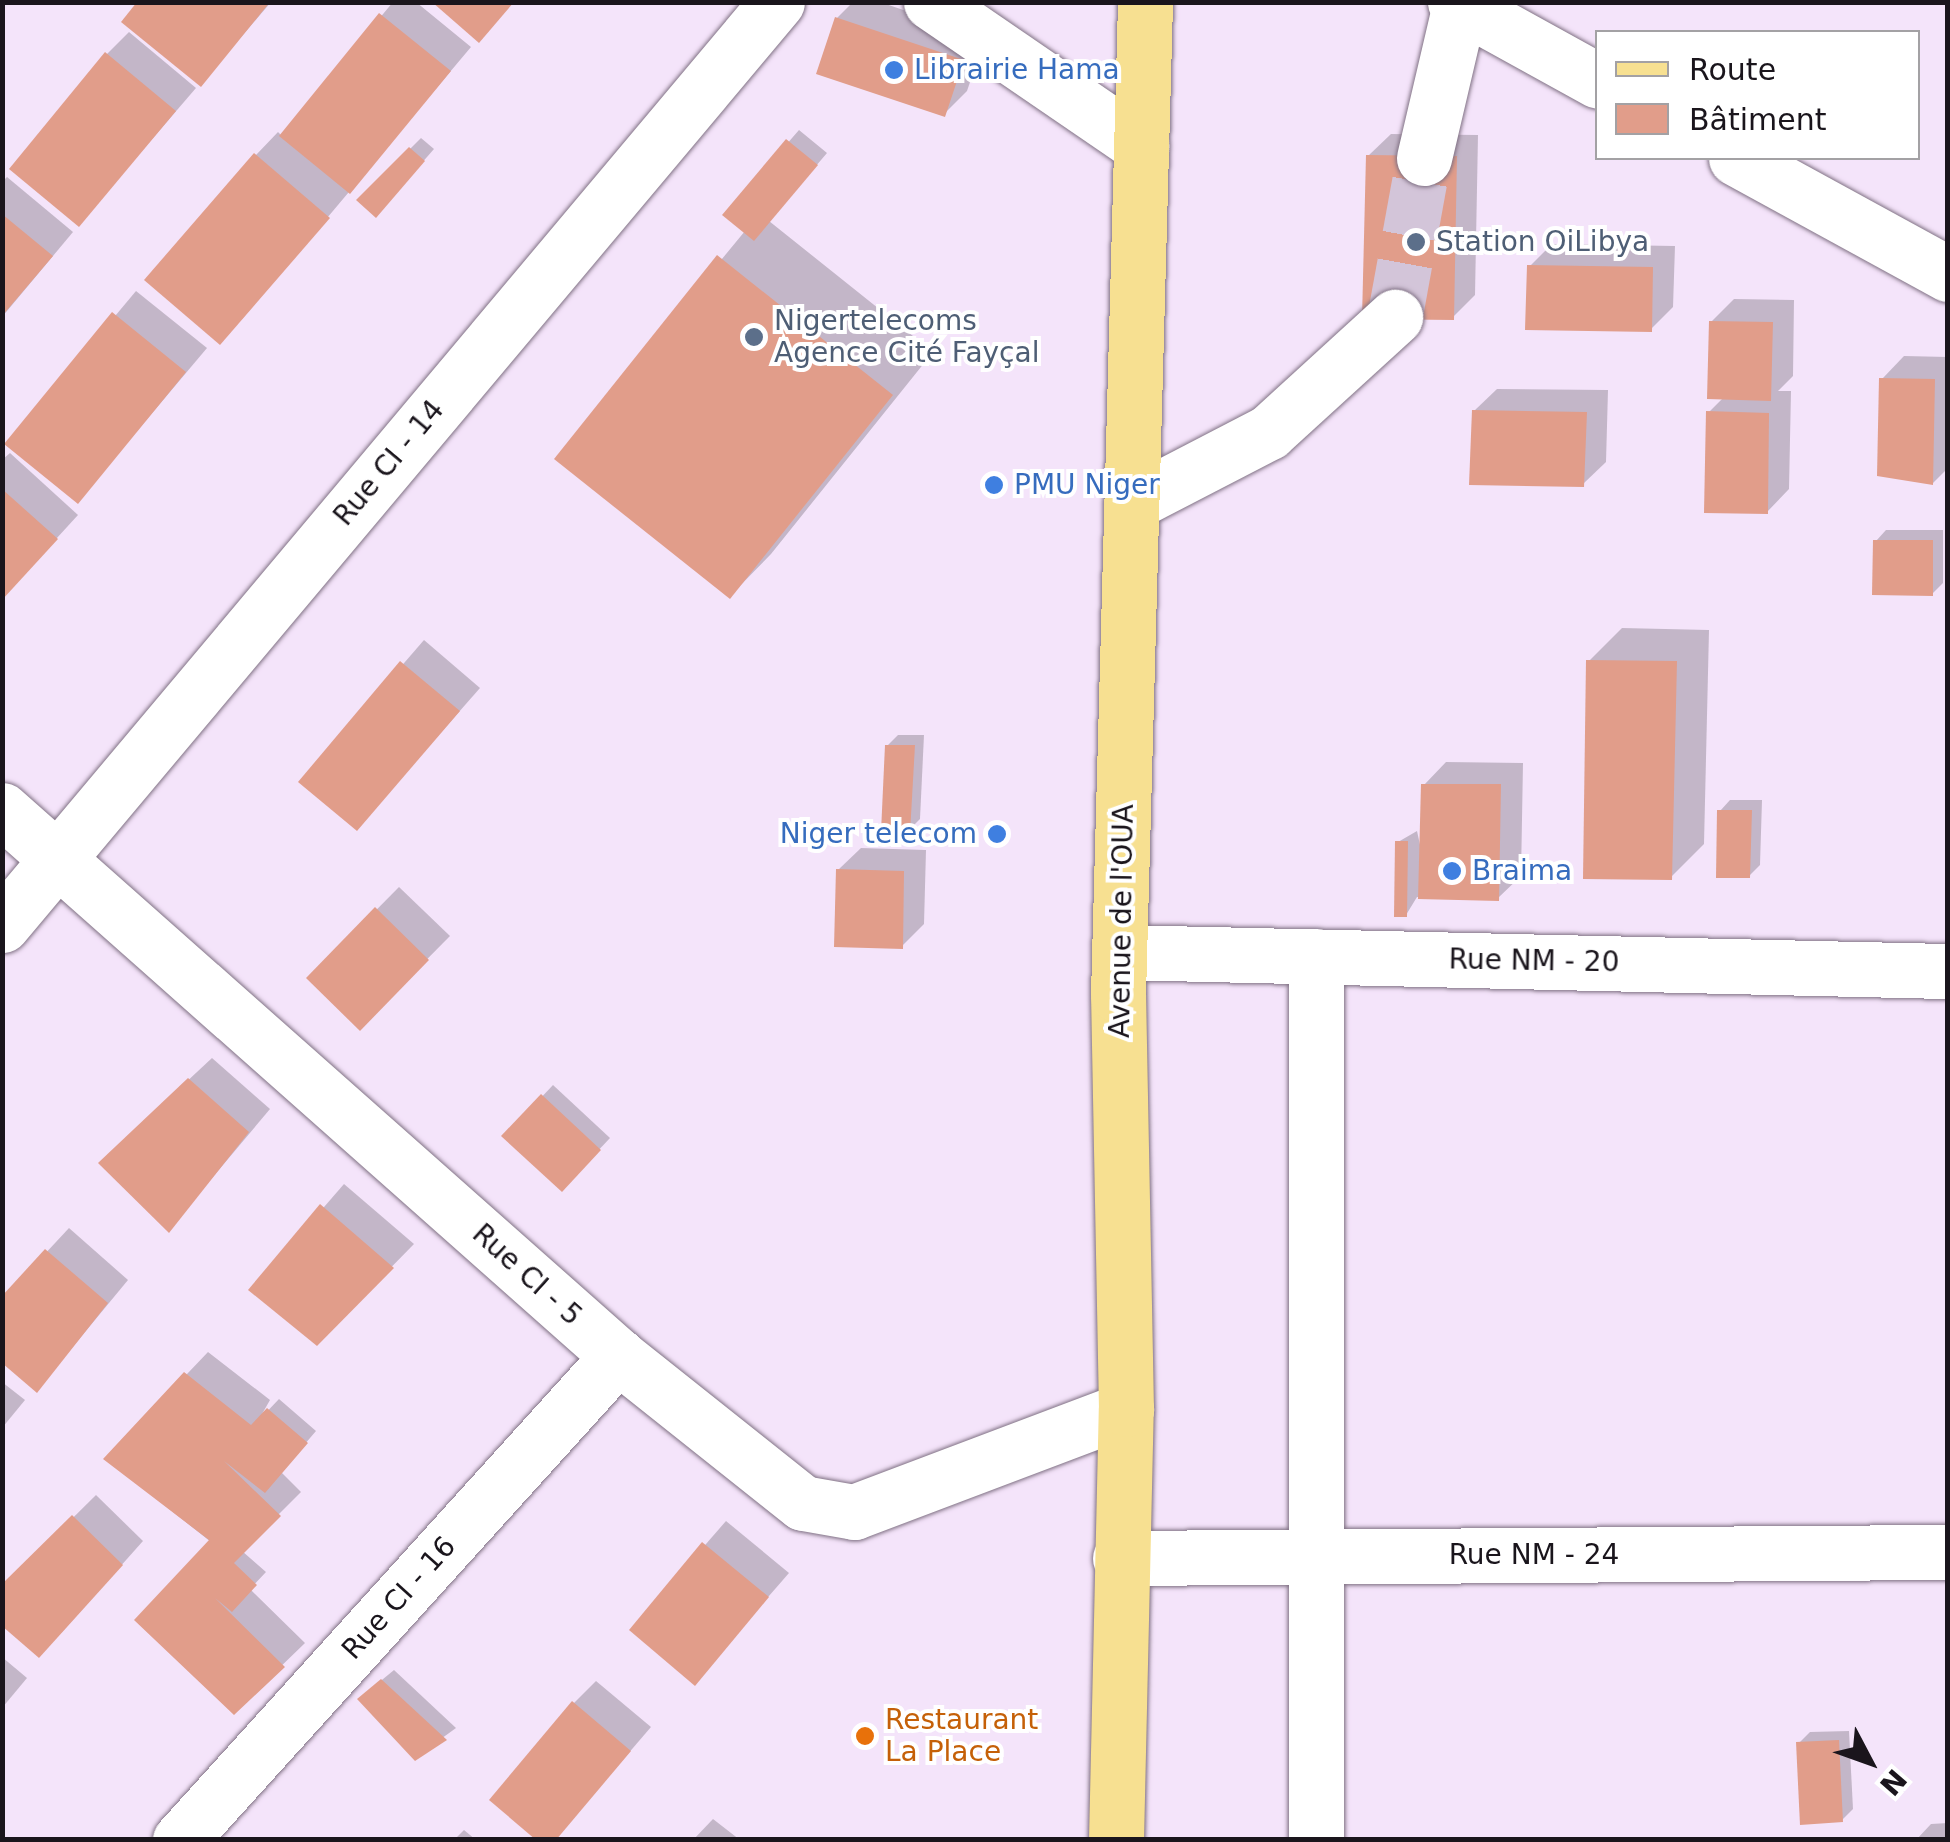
<!DOCTYPE html>
<meta charset="utf-8">
<style>
body{margin:0}
#map{position:relative;width:1950px;height:1842px;overflow:hidden;background:#f4e4fa;font-family:"DejaVu Sans",sans-serif}
div>[style]{position:absolute}
.shadow>*{inset:0;background:#0003}
.building>*{inset:0;background:#e19d8a}
.minor-tunnel>*{height:55px;margin-top:-27.5px;transform-origin:0;background:repeating-linear-gradient(90deg,#d3c5d9 0 55px,transparent 0 83px)}
.roads{filter:drop-shadow(0 0 2px #807184) drop-shadow(0 0 2px #807184)}
.minor>*{height:55px;margin:-27.5px;padding:0 27.5px;transform-origin:27.5px;border-radius:27.5px;background:#fff}
.major>*{height:55px;margin:-27.5px;padding:0 27.5px;transform-origin:27.5px;border-radius:27.5px;background:#f7e091}
.dots>*{width:28px;height:28px;translate:-50% -50%;box-sizing:border-box;border:5px solid #fff;border-radius:50%}
span{translate:-50% -50%;white-space:nowrap;text-align:center;line-height:1.15;-webkit-text-stroke:8px #fff;paint-order:stroke}
.shop-label{font-size:28px;color:#366cbe}
.left{translate:0 -50%;text-align:left}
.right{translate:-100% -50%;text-align:right}
.service-label{font-size:28px;color:#4e5e75}
.street-label{font-size:28px;color:#1a151c}
.food-label{font-size:28px;color:#c56008}
.frame{position:absolute;inset:0;border:5px solid #1a151c;pointer-events:none}
.legend{position:absolute;left:1595px;top:30px;width:325px;height:130px;box-sizing:border-box;background:#fff;border:2px solid #a3a1a4;margin:0;padding:12px 18px;list-style:none;font-size:30px;color:#1a151c}
.legend li{display:flex;align-items:center;gap:20px;height:50px}
.legend b{width:50px;border:2px solid #a3a1a4}
.north{position:absolute;left:1820px;top:1712px;width:100px;height:100px;-webkit-text-stroke:8px #fff;paint-order:stroke;rotate:131deg;font-size:28px;font-weight:700;line-height:40px;text-align:center;color:#1a151c}
.north::after{content:'';display:block;margin:auto;width:35px;height:45px;background:#1a151c;clip-path:polygon(50% 0,100% 100%,50% 72%,0 100%)}
</style>
<div id="map">
<div class="shadow">
<i style="clip-path:polygon(140px 2px,271px 2px,201px 84px)"></i>
<i style="clip-path:polygon(393px 2px,416px 2px,471px 47px,242px 319px,148px 279px,256px 155px,278px 132px,282px 136px)"></i>
<i style="clip-path:polygon(853px 2px,880px 2px,985px 38px,967px 91px,944px 114px,837px 18px)"></i>
<i style="clip-path:polygon(129px 32px,196px 88px,79px 224px,107px 54px)"></i>
<i style="clip-path:polygon(799px 130px,827px 153px,769px 221px,933px 352px,771px 554px,730px 596px,558px 458px,745px 231px,725px 215px)"></i>
<i style="clip-path:polygon(1391px 134px,1478px 135px,1475px 295px,1453px 317px,1368px 156px)"></i>
<i style="clip-path:polygon(421px 138px,434px 149px,386px 204px,359px 200px)"></i>
<i style="clip-path:polygon(7px 177px,73px 232px,2px 317px,2px 182px)"></i>
<i style="clip-path:polygon(1552px 244px,1675px 246px,1673px 307px,1651px 329px,1529px 267px)"></i>
<i style="clip-path:polygon(136px 291px,207px 348px,78px 501px,8px 444px)"></i>
<i style="clip-path:polygon(1734px 299px,1794px 300px,1793px 376px,1778px 391px,1791px 391px,1789px 489px,1767px 512px,1709px 412px,1724px 397px,1711px 322px)"></i>
<i style="clip-path:polygon(1904px 356px,1948px 357px,1948px 468px,1933px 483px,1882px 379px)"></i>
<i style="clip-path:polygon(1497px 389px,1608px 390px,1606px 462px,1583px 484px,1474px 411px)"></i>
<i style="clip-path:polygon(10px 453px,78px 515px,2px 598px,2px 460px)"></i>
<i style="clip-path:polygon(1886px 530px,1943px 530px,1943px 583px,1932px 594px,1876px 541px)"></i>
<i style="clip-path:polygon(1622px 628px,1709px 630px,1704px 844px,1671px 877px,1589px 661px)"></i>
<i style="clip-path:polygon(424px 640px,480px 688px,357px 828px,302px 781px)"></i>
<i style="clip-path:polygon(898px 735px,924px 735px,920px 819px,909px 830px,887px 746px)"></i>
<i style="clip-path:polygon(1446px 762px,1523px 763px,1521px 876px,1498px 898px,1417px 897px,1406px 915px,1398px 842px,1417px 831px,1422px 854px,1424px 785px)"></i>
<i style="clip-path:polygon(1730px 800px,1762px 800px,1760px 865px,1749px 876px,1720px 811px)"></i>
<i style="clip-path:polygon(861px 848px,926px 850px,924px 924px,902px 946px,838px 870px)"></i>
<i style="clip-path:polygon(399px 887px,450px 936px,360px 1027px,309px 978px)"></i>
<i style="clip-path:polygon(212px 1058px,270px 1109px,169px 1229px,124px 1140px)"></i>
<i style="clip-path:polygon(553px 1085px,610px 1138px,562px 1189px,505px 1136px)"></i>
<i style="clip-path:polygon(344px 1184px,414px 1244px,317px 1343px,252px 1290px)"></i>
<i style="clip-path:polygon(69px 1228px,128px 1280px,37px 1390px,2px 1300px)"></i>
<i style="clip-path:polygon(208px 1352px,270px 1400px,258px 1421px,279px 1399px,316px 1431px,281px 1472px,301px 1492px,242px 1551px,266px 1572px,250px 1589px,305px 1643px,234px 1712px,138px 1620px,211px 1542px,106px 1459px)"></i>
<i style="clip-path:polygon(2px 1382px,25px 1400px,2px 1428px)"></i>
<i style="clip-path:polygon(96px 1495px,143px 1541px,61px 1633px,2px 1588px)"></i>
<i style="clip-path:polygon(726px 1521px,789px 1573px,694px 1682px,632px 1629px)"></i>
<i style="clip-path:polygon(2px 1657px,27px 1678px,2px 1708px)"></i>
<i style="clip-path:polygon(394px 1670px,456px 1728px,416px 1757px,371px 1689px)"></i>
<i style="clip-path:polygon(596px 1681px,651px 1727px,554px 1840px,574px 1703px)"></i>
<i style="clip-path:polygon(1849px 1731px,1853px 1809px,1842px 1820px,1799px 1743px,1810px 1732px)"></i>
<i style="clip-path:polygon(713px 1819px,740px 1840px,693px 1840px)"></i>
<i style="clip-path:polygon(1948px 1823px,1948px 1840px,1916px 1840px,1931px 1824px)"></i>
<i style="clip-path:polygon(464px 1830px,476px 1840px,454px 1840px)"></i>
</div>
<div class="building">
<i style="clip-path:polygon(137px 2px,270px 2px,201px 87px,121px 22px)"></i>
<i style="clip-path:polygon(432px 2px,514px 2px,479px 43px)"></i>
<i style="clip-path:polygon(379px 13px,451px 71px,350px 194px,279px 136px)"></i>
<i style="clip-path:polygon(835px 17px,964px 60px,945px 117px,816px 74px)"></i>
<i style="clip-path:polygon(105px 52px,176px 111px,79px 227px,9px 169px)"></i>
<i style="clip-path:polygon(786px 139px,818px 165px,754px 241px,722px 215px)"></i>
<i style="clip-path:polygon(409px 147px,425px 161px,376px 218px,356px 200px)"></i>
<i style="clip-path:polygon(254px 153px,330px 218px,220px 345px,144px 280px)"></i>
<i style="clip-path:polygon(1366px 155px,1457px 156px,1454px 320px,1362px 319px)"></i>
<i style="clip-path:polygon(2px 214px,53px 256px,2px 316px)"></i>
<i style="clip-path:polygon(717px 255px,893px 395px,730px 599px,554px 459px)"></i>
<i style="clip-path:polygon(1527px 265px,1653px 267px,1652px 332px,1525px 330px)"></i>
<i style="clip-path:polygon(112px 312px,186px 372px,78px 504px,4px 444px)"></i>
<i style="clip-path:polygon(1709px 321px,1773px 322px,1771px 401px,1707px 399px)"></i>
<i style="clip-path:polygon(1879px 378px,1935px 379px,1933px 485px,1877px 476px)"></i>
<i style="clip-path:polygon(1472px 410px,1587px 412px,1584px 487px,1469px 485px)"></i>
<i style="clip-path:polygon(1706px 411px,1769px 413px,1768px 514px,1704px 513px)"></i>
<i style="clip-path:polygon(2px 489px,58px 539px,2px 600px)"></i>
<i style="clip-path:polygon(1873px 540px,1933px 540px,1933px 596px,1872px 595px)"></i>
<i style="clip-path:polygon(1586px 660px,1677px 661px,1672px 880px,1583px 879px)"></i>
<i style="clip-path:polygon(400px 661px,460px 711px,357px 831px,298px 782px)"></i>
<i style="clip-path:polygon(885px 745px,915px 745px,910px 833px,881px 832px)"></i>
<i style="clip-path:polygon(1421px 784px,1501px 784px,1499px 901px,1418px 899px)"></i>
<i style="clip-path:polygon(1717px 810px,1752px 810px,1750px 878px,1716px 878px)"></i>
<i style="clip-path:polygon(1395px 841px,1408px 841px,1407px 917px,1394px 917px)"></i>
<i style="clip-path:polygon(836px 869px,904px 871px,903px 949px,834px 947px)"></i>
<i style="clip-path:polygon(375px 907px,429px 960px,360px 1031px,306px 978px)"></i>
<i style="clip-path:polygon(188px 1078px,249px 1132px,169px 1233px,98px 1163px)"></i>
<i style="clip-path:polygon(541px 1094px,601px 1150px,562px 1192px,501px 1136px)"></i>
<i style="clip-path:polygon(320px 1204px,394px 1268px,317px 1346px,248px 1290px)"></i>
<i style="clip-path:polygon(45px 1249px,108px 1303px,37px 1393px,2px 1363px,2px 1296px)"></i>
<i style="clip-path:polygon(184px 1372px,251px 1425px,267px 1408px,308px 1443px,265px 1493px,224px 1461px,281px 1516px,234px 1563px,257px 1585px,232px 1612px,215px 1598px,285px 1667px,234px 1715px,134px 1620px,209px 1540px,103px 1459px)"></i>
<i style="clip-path:polygon(72px 1515px,123px 1565px,39px 1658px,2px 1626px,2px 1584px)"></i>
<i style="clip-path:polygon(702px 1542px,769px 1597px,695px 1686px,629px 1630px)"></i>
<i style="clip-path:polygon(381px 1679px,447px 1740px,415px 1761px,357px 1699px)"></i>
<i style="clip-path:polygon(572px 1701px,631px 1751px,556px 1840px,536px 1840px,489px 1800px)"></i>
<i style="clip-path:polygon(1839px 1740px,1843px 1822px,1800px 1825px,1796px 1742px)"></i>
</div>
<div class="minor-tunnel">
<i style="left:1395px;top:317px;width:162px;rotate:-79.7deg"></i>
</div>
<div class="roads">
<div class="minor">
<i style="left:931px;top:2px;width:255px;rotate:34.4deg"></i>
<i style="left:1455px;top:2px;width:163px;rotate:28.9deg"></i>
<i style="left:1424px;top:158px;width:157px;rotate:-76.8deg"></i>
<i style="left:1736px;top:158px;width:242px;rotate:28.7deg"></i>
<i style="left:1132px;top:503px;width:154px;rotate:-27.4deg"></i>
<i style="left:1269px;top:432px;width:171px;rotate:-42.4deg"></i>
<i style="left:2px;top:810px;width:823px;rotate:41.55deg"></i>
<i style="left:618px;top:1356px;width:236px;rotate:38.5deg"></i>
<i style="left:803px;top:1503px;width:52px;rotate:10deg"></i>
<i style="left:854px;top:1512px;width:291px;rotate:-20.7deg"></i>
<i style="left:2px;top:925px;width:1205px;rotate:-49.98deg"></i>
<i style="left:1121px;top:952px;width:827px;rotate:1.32deg"></i>
<i style="left:1316px;top:956px;width:884px;rotate:90deg"></i>
<i style="left:1120px;top:1558px;width:828px;rotate:-0.42deg"></i>
<i style="left:180px;top:1840px;width:653px;rotate:-47.86deg"></i>
</div>
<div class="major">
<i style="left:1116px;top:1840px;width:431px;rotate:-88.7deg"></i>
<i style="left:1126px;top:1409px;width:414px;rotate:-91.1deg"></i>
<i style="left:1118px;top:995px;width:993px;rotate:-88.44deg"></i>
</div>
</div>
<div class="dots">
<i style="left:894px;top:70px;background:#3f7fe0"></i>
<i style="left:1416px;top:242px;background:#5c6f8a"></i>
<i style="left:754px;top:337px;background:#5c6f8a"></i>
<i style="left:994px;top:485px;background:#3f7fe0"></i>
<i style="left:997px;top:834px;background:#3f7fe0"></i>
<i style="left:1452px;top:871px;background:#3f7fe0"></i>
<i style="left:865px;top:1736px;background:#e8710a"></i>
</div>
<div class="shop-label">
<span class="left" style="left:914px;top:70px">Librairie Hama</span>
<span class="left" style="left:1014px;top:485px">PMU Niger</span>
<span class="right" style="left:977px;top:834px">Niger telecom</span>
<span class="left" style="left:1472px;top:871px">Braima</span>
</div>
<div class="service-label">
<span class="left" style="left:1436px;top:242px">Station OiLibya</span>
<span class="left" style="left:774px;top:337px">Nigertelecoms<br>Agence Cité Fayçal</span>
</div>
<div class="street-label">
<span style="left:389px;top:463px;rotate:-50deg">Rue CI - 14</span>
<span style="left:1122px;top:921px;rotate:-89deg">Avenue de l'OUA</span>
<span style="left:1534px;top:961px;rotate:1deg">Rue NM - 20</span>
<span style="left:527px;top:1275px;rotate:42deg">Rue CI - 5</span>
<span style="left:1534px;top:1555px">Rue NM - 24</span>
<span style="left:399px;top:1598px;rotate:-48deg">Rue CI - 16</span>
</div>
<div class="food-label">
<span class="left" style="left:885px;top:1736px">Restaurant<br>La Place</span>
</div>
<div class="frame"></div>
<ul class="legend">
<li><b style="height:12px;background:#f7e091"></b>Route</li>
<li><b style="height:28px;background:#e19d8a"></b>Bâtiment</li>
</ul>
<div class="north">N</div>
</div>
